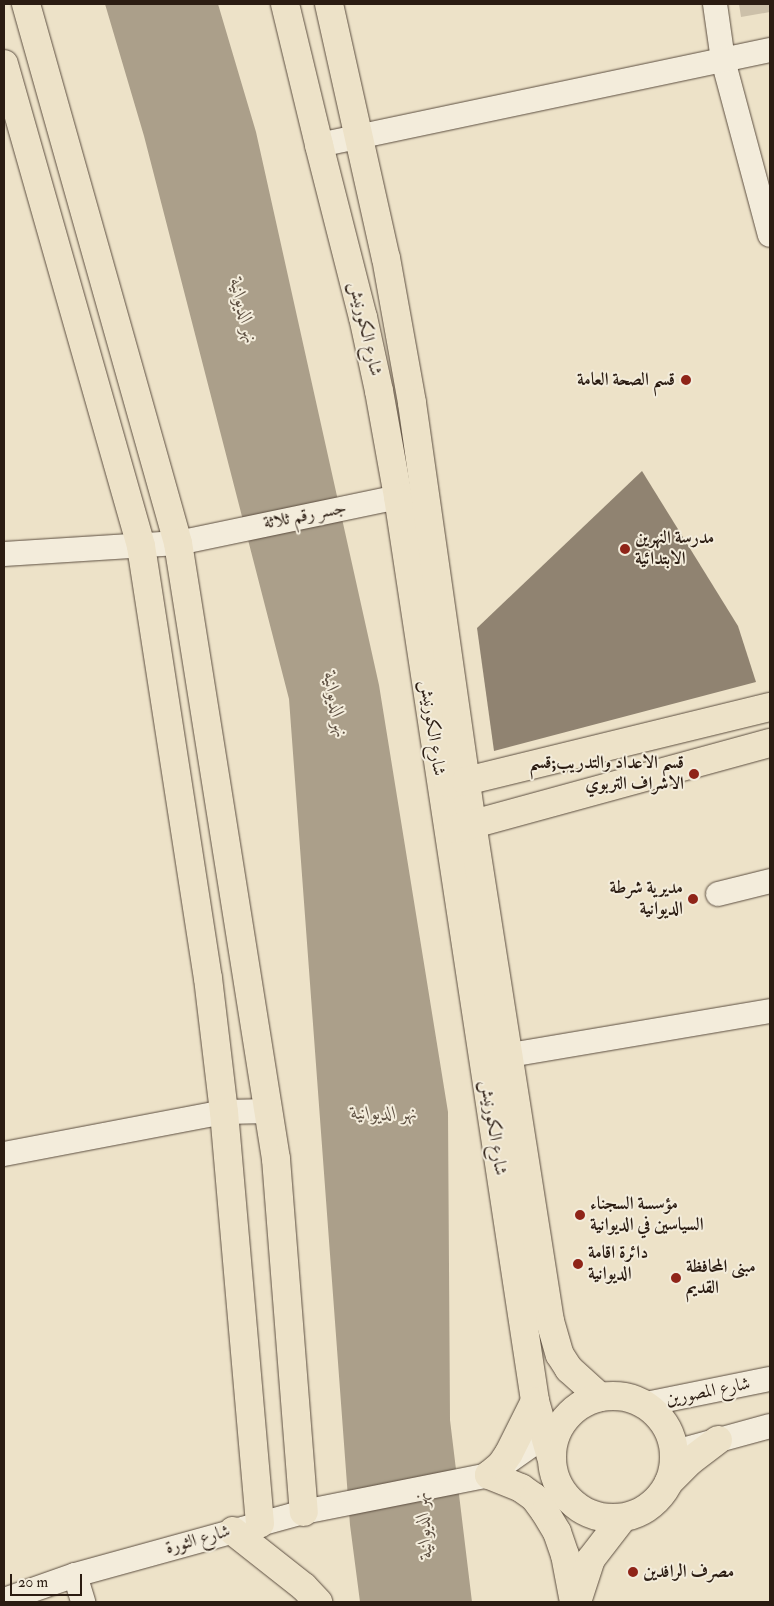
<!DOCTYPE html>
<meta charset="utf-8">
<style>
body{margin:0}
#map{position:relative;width:774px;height:1606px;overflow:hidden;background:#ede2c8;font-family:"IM FELL Double Pica",Amiri,serif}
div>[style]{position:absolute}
.green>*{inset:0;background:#ccc0a9}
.water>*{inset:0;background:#ab9f8a}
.building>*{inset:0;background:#908371}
.roads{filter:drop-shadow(0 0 1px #5c4e40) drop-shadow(0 0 1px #5c4e40)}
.minor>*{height:24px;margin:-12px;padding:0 12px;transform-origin:12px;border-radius:12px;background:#f3ecdb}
.major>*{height:28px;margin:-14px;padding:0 14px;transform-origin:14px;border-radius:14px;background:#ede2c8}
.major>.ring{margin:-14px;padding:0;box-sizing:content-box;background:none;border:28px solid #ede2c8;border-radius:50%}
.dots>*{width:14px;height:14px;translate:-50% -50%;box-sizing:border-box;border:2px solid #f3ecdb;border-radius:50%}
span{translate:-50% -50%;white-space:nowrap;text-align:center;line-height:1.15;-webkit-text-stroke:4px #f3ecdb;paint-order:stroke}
.street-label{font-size:18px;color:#2b1c12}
.poi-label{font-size:18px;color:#2b1c12;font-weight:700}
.right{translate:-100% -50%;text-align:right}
.left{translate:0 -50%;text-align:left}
.water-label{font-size:19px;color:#5e5042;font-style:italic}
.frame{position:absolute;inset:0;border:5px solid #2b1c12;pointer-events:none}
.scale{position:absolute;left:10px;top:1574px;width:72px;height:22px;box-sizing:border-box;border:2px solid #2b1c12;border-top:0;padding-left:6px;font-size:15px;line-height:18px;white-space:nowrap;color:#2b1c12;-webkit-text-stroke:4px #f3ecdb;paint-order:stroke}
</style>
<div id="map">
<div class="green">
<i style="clip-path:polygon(739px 4px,770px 4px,770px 12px,741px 17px)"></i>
</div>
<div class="water">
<i style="clip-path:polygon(105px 4px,218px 4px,256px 132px,379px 685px,448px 1112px,450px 1420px,472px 1602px,360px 1602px,350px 1525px,289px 699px,144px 136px)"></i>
</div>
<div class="building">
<i style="clip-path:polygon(642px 471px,738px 626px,756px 682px,494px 751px,477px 628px)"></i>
</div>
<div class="roads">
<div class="minor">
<i style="left:715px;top:4px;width:57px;rotate:81.9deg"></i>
<i style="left:723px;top:60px;width:181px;rotate:75deg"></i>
<i style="left:319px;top:145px;width:461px;rotate:-11.9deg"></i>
<i style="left:4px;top:554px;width:174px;rotate:-3.6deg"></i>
<i style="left:178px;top:543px;width:225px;rotate:-11.8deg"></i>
<i style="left:718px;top:894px;width:54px;rotate:-14deg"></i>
<i style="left:510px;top:1055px;width:264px;rotate:-9.6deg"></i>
<i style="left:4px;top:1154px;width:224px;rotate:-10.8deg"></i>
<i style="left:224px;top:1112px;width:46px;rotate:-1.2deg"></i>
<i style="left:646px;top:1404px;width:126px;rotate:-11.4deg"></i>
<i style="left:675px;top:1452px;width:98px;rotate:-15.3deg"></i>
<i style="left:75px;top:1575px;width:28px;rotate:73deg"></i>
<i style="left:4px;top:1600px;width:75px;rotate:-19.4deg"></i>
<i style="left:75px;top:1575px;width:238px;rotate:-15.4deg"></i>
<i style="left:304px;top:1512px;width:189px;rotate:-11.3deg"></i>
<i style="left:489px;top:1475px;width:87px;rotate:-35.2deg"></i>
</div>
<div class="major">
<i style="left:26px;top:4px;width:560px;rotate:74.25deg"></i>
<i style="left:178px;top:543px;width:624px;rotate:80.96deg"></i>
<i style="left:276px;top:1159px;width:354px;rotate:85.5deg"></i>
<i style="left:285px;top:4px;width:145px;rotate:76.4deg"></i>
<i style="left:319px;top:145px;width:178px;rotate:75.7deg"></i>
<i style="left:363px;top:317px;width:76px;rotate:77.8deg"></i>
<i style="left:379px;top:391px;width:108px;rotate:79.8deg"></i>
<i style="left:398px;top:497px;width:914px;rotate:81.38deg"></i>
<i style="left:535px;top:1401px;width:58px;rotate:74.1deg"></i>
<i style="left:329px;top:4px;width:260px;rotate:77.4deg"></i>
<i style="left:386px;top:258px;width:147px;rotate:79.8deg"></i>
<i style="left:412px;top:403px;width:424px;rotate:81.9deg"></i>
<i style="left:472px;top:823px;width:504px;rotate:81.1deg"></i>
<i style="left:550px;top:1321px;width:35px;rotate:74deg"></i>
<i style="left:560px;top:1355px;width:17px;rotate:57deg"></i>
<i style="left:569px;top:1369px;width:42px;rotate:42.1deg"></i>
<i style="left:4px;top:64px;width:501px;rotate:74.13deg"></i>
<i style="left:141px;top:546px;width:437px;rotate:81.2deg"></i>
<i style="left:208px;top:978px;width:135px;rotate:83.2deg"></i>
<i style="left:224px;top:1112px;width:413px;rotate:85deg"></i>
<i style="left:448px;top:783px;width:18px;rotate:-6deg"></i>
<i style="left:466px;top:781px;width:313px;rotate:-13.7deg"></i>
<i style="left:455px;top:829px;width:327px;rotate:-15.3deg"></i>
<i class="ring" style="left:552px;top:1396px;width:94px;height:94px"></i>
<i style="left:489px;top:1475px;width:35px;rotate:22deg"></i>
<i style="left:521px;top:1488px;width:16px;rotate:35deg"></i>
<i style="left:534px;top:1497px;width:19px;rotate:54deg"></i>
<i style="left:545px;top:1512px;width:23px;rotate:59deg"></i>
<i style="left:557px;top:1532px;width:24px;rotate:71deg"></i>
<i style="left:565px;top:1555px;width:48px;rotate:79.2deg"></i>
<i style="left:489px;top:1475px;width:16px;rotate:-40deg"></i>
<i style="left:501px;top:1465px;width:14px;rotate:-56deg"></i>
<i style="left:509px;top:1453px;width:58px;rotate:-63.4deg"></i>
<i style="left:669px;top:1482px;width:30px;rotate:-45deg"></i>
<i style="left:690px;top:1461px;width:35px;rotate:-37deg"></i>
<i style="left:233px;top:1531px;width:90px;rotate:38.3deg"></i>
<i style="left:304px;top:1587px;width:21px;rotate:47deg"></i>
<i style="left:577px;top:1602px;width:45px;rotate:-72deg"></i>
<i style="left:591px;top:1559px;width:49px;rotate:-52.4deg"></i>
</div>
</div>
<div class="dots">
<i style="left:686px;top:380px;background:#8f2418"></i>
<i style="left:625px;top:549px;background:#8f2418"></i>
<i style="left:694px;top:774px;background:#8f2418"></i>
<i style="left:693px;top:899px;background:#8f2418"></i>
<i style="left:580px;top:1215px;background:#8f2418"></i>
<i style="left:578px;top:1264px;background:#8f2418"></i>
<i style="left:676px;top:1278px;background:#8f2418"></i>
<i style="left:633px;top:1572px;background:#8f2418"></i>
</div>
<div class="street-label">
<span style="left:365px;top:329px;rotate:77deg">شارع الكورنيش</span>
<span style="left:305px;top:516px;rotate:-11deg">جسر رقم ثلاثة</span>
<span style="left:432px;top:728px;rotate:82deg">شارع الكورنيش</span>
<span style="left:493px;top:1128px;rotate:81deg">شارع الكورنيش</span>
<span style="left:708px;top:1392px;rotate:-11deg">شارع المصورين</span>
<span style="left:198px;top:1540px;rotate:-16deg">شارع الثورة</span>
</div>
<div class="poi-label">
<span class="right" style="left:675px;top:380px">قسم الصحة العامة</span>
<span class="left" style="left:635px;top:549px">مدرسة النهرين<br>الابتدائية</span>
<span class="right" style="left:684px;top:774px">قسم الاعداد والتدريب;قسم<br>الاشراف التربوي</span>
<span class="right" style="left:683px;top:899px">مديرية شرطة<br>الديوانية</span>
<span class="left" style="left:590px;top:1215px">مؤسسة السجناء<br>السياسين في الديوانية</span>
<span class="left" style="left:588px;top:1264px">دائرة اقامة<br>الديوانية</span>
<span class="left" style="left:686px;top:1278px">مبنى المحافظة<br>القديم</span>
<span class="left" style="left:643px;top:1572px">مصرف الرافدين</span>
</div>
<div class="water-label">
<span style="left:243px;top:311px;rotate:76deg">نهر الديوانية</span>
<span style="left:335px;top:705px;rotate:79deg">نهر الديوانية</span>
<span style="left:384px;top:1114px">نهر الديوانية</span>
<span style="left:424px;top:1525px;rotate:-95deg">نهر الديوانية</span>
</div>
<div class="frame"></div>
<div class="scale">20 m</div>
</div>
